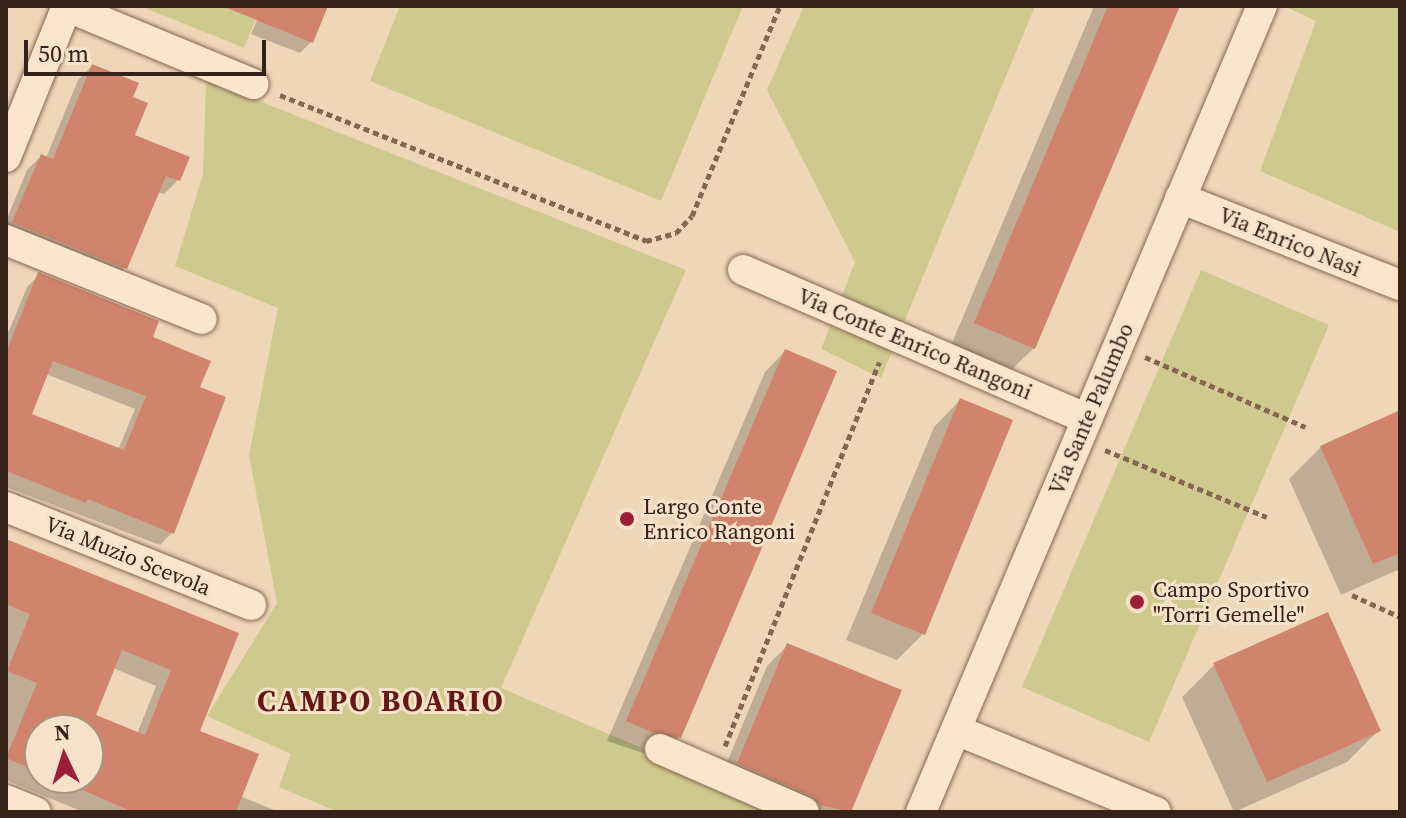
<!DOCTYPE html>
<style>
body{margin:0}
#map{position:relative;width:1406px;height:818px;overflow:hidden;background:#f0d6b9;font-family:"Source Serif 4",serif}
div>[style]{position:absolute}
.green>*{inset:0;background:#ceca8d}
.shadow>*{inset:0;background:#0003}
.building>*{inset:0;background:#d1846c}
.path>*{height:5px;margin-top:-2.5px;transform-origin:0;background:repeating-linear-gradient(90deg,#876553 0 6px,transparent 0 10px)}
.roads{filter:drop-shadow(0 0 2px #876553) drop-shadow(0 0 2px #876553)}
.street>*{height:30px;margin:-15px;padding:0 15px;transform-origin:15px;border-radius:15px;background:#fbe5cc}
.dots>*{width:22px;height:22px;translate:-50% -50%;box-sizing:border-box;border:4px solid #f7e2c9;border-radius:50%}
span{translate:-50% -50%;white-space:nowrap;text-align:center;line-height:1.15;-webkit-text-stroke:6px #f7e2c9;paint-order:stroke}
.street-label{font-size:22px;color:#352219}
.poi-label{font-size:22px;color:#352219}
.left{translate:0 -50%;text-align:left}
.district-label{font-size:30px;color:#641816;font-weight:700;letter-spacing:2px}
.frame{position:absolute;inset:0;border:8px solid #352219;pointer-events:none}
.north{position:absolute;left:24px;top:714px;width:80px;height:80px;box-sizing:border-box;background:#f7e2c9;border:2px solid #a99583;border-radius:50%;rotate:356deg;font-size:22px;font-weight:700;line-height:32px;text-align:center;color:#352219}
.north::after{content:'';display:block;margin:auto;width:28px;height:36px;background:#9a1f37;clip-path:polygon(50% 0,100% 100%,50% 72%,0 100%)}
.scale{position:absolute;left:24px;top:40px;width:242px;height:36px;box-sizing:border-box;border:4px solid #352219;border-top:0;padding-left:10px;font-size:24px;line-height:28px;white-space:nowrap;color:#352219;-webkit-text-stroke:6px #f7e2c9;paint-order:stroke}
</style>
<div id="map">
<div class="green">
<i style="clip-path:polygon(140px 6px,261px 6px,244px 48px)"></i>
<i style="clip-path:polygon(400px 6px,743px 6px,661px 201px,370px 81px)"></i>
<i style="clip-path:polygon(804px 6px,1035px 6px,881px 378px,821px 349px,855px 262px,767px 90px)"></i>
<i style="clip-path:polygon(1284px 6px,1400px 6px,1400px 232px,1260px 171px,1316px 21px)"></i>
<i style="clip-path:polygon(206px 80px,686px 270px,501px 688px,792px 812px,338px 812px,279px 787px,291px 754px,207px 716px,277px 603px,249px 455px,278px 308px,175px 266px,203px 174px)"></i>
<i style="clip-path:polygon(1201px 270px,1329px 325px,1149px 742px,1022px 687px)"></i>
</div>
<div class="shadow">
<i style="clip-path:polygon(263px 6px,325px 6px,311px 42px,300px 53px,251px 34px)"></i>
<i style="clip-path:polygon(1094px 6px,1178px 6px,1034px 348px,1007px 374px,949px 350px)"></i>
<i style="clip-path:polygon(92px 66px,130px 98px,132px 137px,178px 180px,164px 194px,157px 192px,125px 268px,111px 283px,6px 239px,6px 221px,27px 170px,41px 156px,46px 158px,78px 80px)"></i>
<i style="clip-path:polygon(evenodd,39px 275px,150px 339px,198px 388px,172px 533px,160px 545px,6px 487px,6px 338px,27px 287px,39px 275px,46px 374px,135px 409px,118px 450px,30px 415px,46px 374px)"></i>
<i style="clip-path:polygon(785px 351px,679px 737px,658px 758px,607px 741px,765px 372px)"></i>
<i style="clip-path:polygon(960px 400px,923px 634px,897px 660px,846px 640px,934px 427px)"></i>
<i style="clip-path:polygon(1400px 412px,1400px 569px,1341px 595px,1289px 479px,1321px 447px)"></i>
<i style="clip-path:polygon(evenodd,6px 545px,237px 634px,197px 732px,240px 796px,279px 812px,83px 812px,6px 780px,6px 545px,113px 668px,156px 686px,137px 734px,93px 716px,113px 668px,6px 545px,40px 730px,88px 730px,88px 778px,40px 778px,40px 730px)"></i>
<i style="clip-path:polygon(788px 645px,899px 691px,848px 812px,777px 812px,718px 784px,767px 666px)"></i>
<i style="clip-path:polygon(1214px 665px,1379px 730px,1347px 762px,1234px 812px,1182px 697px)"></i>
</div>
<div class="building">
<i style="clip-path:polygon(222px 6px,328px 6px,313px 43px)"></i>
<i style="clip-path:polygon(1108px 6px,1180px 6px,1035px 349px,974px 323px)"></i>
<i style="clip-path:polygon(92px 64px,139px 83px,133px 97px,148px 103px,135px 135px,190px 157px,180px 181px,166px 176px,127px 269px,12px 222px,41px 154px,53px 159px)"></i>
<i style="clip-path:polygon(evenodd,38px 272px,159px 321px,153px 337px,211px 361px,200px 387px,226px 397px,174px 534px,88px 499px,86px 503px,9px 472px,6px 475px,6px 353px,38px 272px,53px 361px,146px 396px,124px 450px,32px 414px,53px 361px)"></i>
<i style="clip-path:polygon(785px 349px,837px 371px,681px 738px,654px 733px,626px 721px)"></i>
<i style="clip-path:polygon(960px 398px,1013px 420px,925px 635px,871px 613px)"></i>
<i style="clip-path:polygon(1400px 410px,1400px 553px,1373px 564px,1320px 446px)"></i>
<i style="clip-path:polygon(evenodd,6px 539px,239px 633px,200px 731px,259px 754px,236px 812px,133px 812px,55px 778px,88px 778px,88px 730px,40px 730px,40px 772px,6px 758px,37px 683px,7px 671px,30px 614px,6px 604px,6px 539px,122px 650px,171px 670px,145px 735px,96px 715px,122px 650px)"></i>
<i style="clip-path:polygon(1328px 612px,1381px 731px,1267px 782px,1213px 663px)"></i>
<i style="clip-path:polygon(787px 643px,902px 690px,851px 812px,820px 805px,811px 796px,737px 763px)"></i>
</div>
<div class="path">
<i style="left:280px;top:95px;width:394px;rotate:21.7deg"></i>
<i style="left:646px;top:241px;width:31px;rotate:-15deg"></i>
<i style="left:676px;top:233px;width:23px;rotate:-47deg"></i>
<i style="left:692px;top:216px;width:228px;rotate:-67.3deg"></i>
<i style="left:1145px;top:357px;width:175px;rotate:23.6deg"></i>
<i style="left:1105px;top:450px;width:175px;rotate:22.5deg"></i>
<i style="left:1352px;top:595px;width:53px;rotate:24.6deg"></i>
<i style="left:725px;top:746px;width:414px;rotate:-68.1deg"></i>
</div>
<div class="roads">
<div class="street">
<i style="left:65px;top:6px;width:204px;rotate:22.5deg"></i>
<i style="left:6px;top:157px;width:163px;rotate:-68deg"></i>
<i style="left:1180px;top:198px;width:237px;rotate:21.6deg"></i>
<i style="left:6px;top:240px;width:211px;rotate:22deg"></i>
<i style="left:743px;top:270px;width:375px;rotate:23.4deg"></i>
<i style="left:6px;top:507px;width:264px;rotate:21.8deg"></i>
<i style="left:956px;top:730px;width:216px;rotate:22.3deg"></i>
<i style="left:660px;top:749px;width:157px;rotate:23.6deg"></i>
<i style="left:6px;top:800px;width:32px;rotate:22deg"></i>
<i style="left:921px;top:812px;width:875px;rotate:-67.07deg"></i>
</div>
</div>
<div class="dots">
<i style="left:627px;top:519px;background:#9a1f37"></i>
<i style="left:1137px;top:602px;background:#9a1f37"></i>
</div>
<div class="street-label">
<span style="left:1290px;top:242px;rotate:22deg">Via Enrico Nasi</span>
<span style="left:915px;top:344px;rotate:23deg">Via Conte Enrico Rangoni</span>
<span style="left:1091px;top:409px;rotate:-67deg">Via Sante Palumbo</span>
<span style="left:128px;top:556px;rotate:22deg">Via Muzio Scevola</span>
</div>
<div class="poi-label">
<span class="left" style="left:643px;top:519px">Largo Conte<br>Enrico Rangoni</span>
<span class="left" style="left:1153px;top:602px">Campo Sportivo<br>"Torri Gemelle"</span>
</div>
<div class="district-label">
<span style="left:381px;top:701px">CAMPO BOARIO</span>
</div>
<div class="frame"></div>
<div class="north">N</div>
<div class="scale">50 m</div>
</div>
